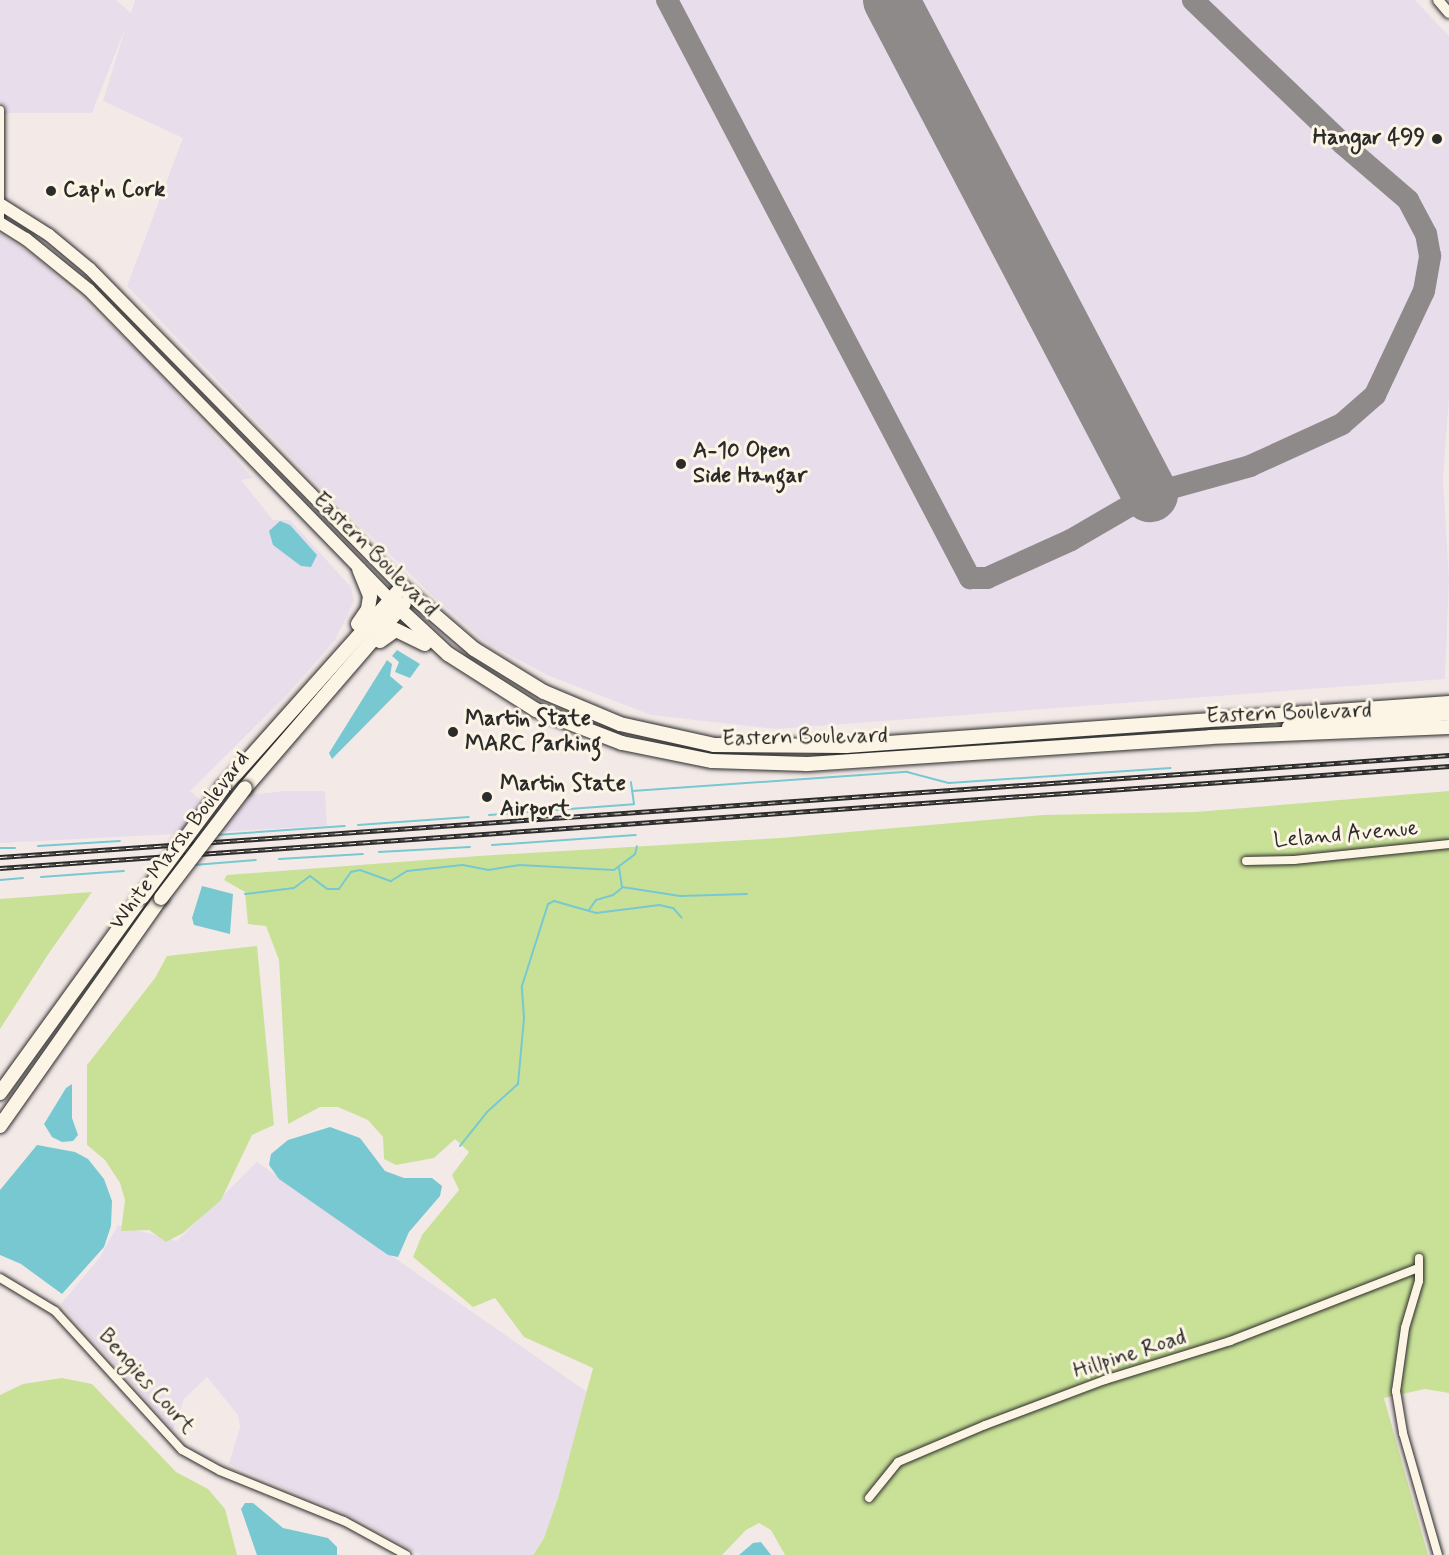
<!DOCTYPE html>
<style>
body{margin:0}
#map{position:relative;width:1449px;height:1555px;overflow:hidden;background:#f3eae8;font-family:Mynerve,sans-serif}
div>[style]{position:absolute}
.built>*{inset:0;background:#e8ddeb}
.green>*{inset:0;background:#c9e197}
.water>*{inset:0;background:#78c8d2}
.stream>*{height:2px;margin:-1px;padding:0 1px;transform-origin:1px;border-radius:1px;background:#78c8d2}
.taxiway>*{height:22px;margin:-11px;padding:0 11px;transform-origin:11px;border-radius:11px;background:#8f8a8a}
.runway>*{height:56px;margin:-28px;padding:0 28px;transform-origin:28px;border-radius:28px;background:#8f8a8a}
.roads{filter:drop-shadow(0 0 2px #2b2b2b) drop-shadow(0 0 2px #2b2b2b)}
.minor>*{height:8px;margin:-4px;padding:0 4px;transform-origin:4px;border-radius:4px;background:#fcf5e5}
.tertiary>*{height:10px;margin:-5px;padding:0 5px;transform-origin:5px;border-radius:5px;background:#fcf5e5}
.secondary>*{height:12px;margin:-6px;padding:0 6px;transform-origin:6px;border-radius:6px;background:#fcf5e5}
.primary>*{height:14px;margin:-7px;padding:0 7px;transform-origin:7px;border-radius:7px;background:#fcf5e5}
.rail>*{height:4.5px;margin-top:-2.25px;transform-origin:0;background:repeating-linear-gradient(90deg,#fcf5e5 0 7px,#2b2b2b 0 14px);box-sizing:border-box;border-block:2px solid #2b2b2b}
.bridges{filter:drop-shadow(0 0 2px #2b2b2b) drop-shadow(0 0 2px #2b2b2b)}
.primary-bridge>*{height:14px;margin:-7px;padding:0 7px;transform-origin:7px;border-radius:7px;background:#fcf5e5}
.dots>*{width:16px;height:16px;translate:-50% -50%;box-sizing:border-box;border:3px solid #fcf5e5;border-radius:50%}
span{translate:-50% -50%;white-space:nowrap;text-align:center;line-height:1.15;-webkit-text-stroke:6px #fcf5e5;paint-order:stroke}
.poi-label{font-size:22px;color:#2b2b2b;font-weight:700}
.right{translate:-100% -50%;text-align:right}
.left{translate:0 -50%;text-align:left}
.street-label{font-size:22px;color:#2b2b2b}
</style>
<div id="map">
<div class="built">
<i style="clip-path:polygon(0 0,116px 0,131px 13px,135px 0,1415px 0,1449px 36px,1449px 397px,1443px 479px,1449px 579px,1445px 679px,776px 729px,651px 715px,547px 675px,486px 642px,432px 595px,320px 487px,127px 286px,183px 138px,103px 101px,126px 26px,92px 113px,0 113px)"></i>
<i style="clip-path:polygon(0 233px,39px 260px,139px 352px,253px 478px,241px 480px,273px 520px,290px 520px,351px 587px,354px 601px,335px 640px,285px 697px,190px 791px,200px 800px,286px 791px,325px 791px,327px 826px,0 843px)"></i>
<i style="clip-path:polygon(257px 1162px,587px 1392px,558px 1498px,544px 1538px,532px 1555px,420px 1555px,362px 1521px,229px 1464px,240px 1427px,238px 1415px,207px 1377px,184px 1399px,173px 1430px,61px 1304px,100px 1257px,118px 1225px,177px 1241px)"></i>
</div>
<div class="green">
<i style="clip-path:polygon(1449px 791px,1449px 1393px,1425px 1389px,1384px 1398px,1428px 1555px,785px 1555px,771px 1530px,759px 1523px,746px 1530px,722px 1555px,533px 1555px,544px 1538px,558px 1498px,593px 1368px,524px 1337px,495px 1298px,473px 1307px,413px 1257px,422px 1235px,459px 1190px,452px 1175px,469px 1152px,455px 1139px,434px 1158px,396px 1165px,384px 1159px,383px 1137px,368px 1120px,338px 1107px,320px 1107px,288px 1124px,279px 960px,266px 926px,248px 924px,245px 892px,224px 880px,227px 875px,478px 856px,780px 838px,1043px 815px,1195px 812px)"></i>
<i style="clip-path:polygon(92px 892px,49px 953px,0 1029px,0 899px)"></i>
<i style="clip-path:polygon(257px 946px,274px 1125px,252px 1135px,221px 1200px,183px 1233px,166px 1242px,149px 1230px,121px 1231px,125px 1200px,120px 1183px,105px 1160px,87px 1145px,87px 1065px,155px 978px,167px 956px)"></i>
<i style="clip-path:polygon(62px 1378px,92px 1384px,176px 1472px,208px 1489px,225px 1509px,237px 1555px,0 1555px,0 1395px,23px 1384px)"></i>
</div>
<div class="water">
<i style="clip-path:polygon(280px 521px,290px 525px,317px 555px,311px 567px,301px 566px,273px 545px,269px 531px)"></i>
<i style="clip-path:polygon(397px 650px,420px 664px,410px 678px,395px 672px,399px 662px,392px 656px)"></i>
<i style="clip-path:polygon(387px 660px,392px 664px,390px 676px,403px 687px,332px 759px,329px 753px)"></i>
<i style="clip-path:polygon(202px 886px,233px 894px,230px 934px,194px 925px,192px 918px)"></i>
<i style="clip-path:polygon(72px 1084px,72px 1118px,78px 1135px,73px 1141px,62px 1142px,52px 1137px,44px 1124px,66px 1088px)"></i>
<i style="clip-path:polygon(330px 1127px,360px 1138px,385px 1171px,404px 1178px,432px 1178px,442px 1186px,440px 1196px,409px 1232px,398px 1257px,388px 1255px,279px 1179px,269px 1165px,271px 1154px,288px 1140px)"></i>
<i style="clip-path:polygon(37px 1145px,75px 1152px,88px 1159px,104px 1179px,112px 1201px,111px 1226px,104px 1247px,62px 1294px,21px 1264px,0 1255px,0 1190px)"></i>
<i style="clip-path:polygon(245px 1503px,253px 1503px,283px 1528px,328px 1538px,337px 1547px,337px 1555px,257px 1555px,241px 1509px)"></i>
<i style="clip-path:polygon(761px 1542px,771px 1555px,739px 1555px,753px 1543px)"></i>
</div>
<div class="stream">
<i style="left:632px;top:791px;width:276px;rotate:-4deg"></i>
<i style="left:907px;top:772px;width:43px;rotate:14.7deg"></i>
<i style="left:949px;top:783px;width:222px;rotate:-3.9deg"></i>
<i style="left:489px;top:815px;width:145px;rotate:-4.3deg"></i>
<i style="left:634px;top:804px;width:22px;rotate:-98deg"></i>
<i style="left:358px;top:825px;width:111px;rotate:-4.1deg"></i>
<i style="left:216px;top:835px;width:129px;rotate:-4deg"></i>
<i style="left:492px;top:845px;width:144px;rotate:-4deg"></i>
<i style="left:38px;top:846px;width:82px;rotate:-3.5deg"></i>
<i style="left:0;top:848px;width:15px"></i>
<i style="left:379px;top:852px;width:91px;rotate:-3.1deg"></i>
<i style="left:279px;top:859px;width:84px;rotate:-3.4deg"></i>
<i style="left:194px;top:865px;width:62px;rotate:-4.6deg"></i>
<i style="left:619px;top:868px;width:19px;rotate:81deg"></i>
<i style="left:149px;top:869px;width:9px;rotate:-6deg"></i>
<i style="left:41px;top:877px;width:83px;rotate:-4.1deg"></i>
<i style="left:0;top:880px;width:23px;rotate:-5deg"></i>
<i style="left:622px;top:887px;width:59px;rotate:8.8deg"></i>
<i style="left:680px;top:896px;width:67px;rotate:-1.7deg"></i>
<i style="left:245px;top:894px;width:49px;rotate:-7deg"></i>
<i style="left:294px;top:888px;width:20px;rotate:-37deg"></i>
<i style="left:310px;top:876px;width:21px;rotate:37deg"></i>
<i style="left:327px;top:889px;width:12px"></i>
<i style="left:339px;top:889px;width:21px;rotate:-55deg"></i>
<i style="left:351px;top:872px;width:9px;rotate:-13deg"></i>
<i style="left:360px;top:870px;width:33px;rotate:20deg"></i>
<i style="left:391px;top:881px;width:19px;rotate:-32deg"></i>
<i style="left:407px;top:871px;width:56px;rotate:-6.1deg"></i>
<i style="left:463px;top:865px;width:25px;rotate:11deg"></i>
<i style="left:488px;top:870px;width:31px;rotate:-9deg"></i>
<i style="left:519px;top:865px;width:95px;rotate:3deg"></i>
<i style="left:614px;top:870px;width:26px;rotate:-37deg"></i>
<i style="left:635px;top:854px;width:8px;rotate:-76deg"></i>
<i style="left:589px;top:910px;width:12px;rotate:-55deg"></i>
<i style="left:596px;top:900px;width:18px;rotate:-16deg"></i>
<i style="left:613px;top:895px;width:11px;rotate:-38deg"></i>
<i style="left:460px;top:1146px;width:43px;rotate:-51.5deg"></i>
<i style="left:487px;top:1112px;width:42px;rotate:-42.1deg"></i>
<i style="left:518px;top:1084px;width:66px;rotate:-84.8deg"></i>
<i style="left:524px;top:1018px;width:32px;rotate:-94deg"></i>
<i style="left:522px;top:986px;width:86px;rotate:-72.4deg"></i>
<i style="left:548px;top:904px;width:7px;rotate:-27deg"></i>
<i style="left:554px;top:901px;width:44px;rotate:15.9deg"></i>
<i style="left:596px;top:913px;width:64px;rotate:-7.2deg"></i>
<i style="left:659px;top:905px;width:14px;rotate:12deg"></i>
<i style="left:673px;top:908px;width:13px;rotate:48deg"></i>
</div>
<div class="taxiway">
<i style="left:667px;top:0;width:653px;rotate:62.34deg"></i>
<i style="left:970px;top:578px;width:17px"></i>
<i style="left:987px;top:578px;width:92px;rotate:-24.3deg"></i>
<i style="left:1071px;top:540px;width:91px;rotate:-30.2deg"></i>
<i style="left:1150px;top:494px;width:104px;rotate:-15.6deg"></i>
<i style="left:1250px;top:466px;width:101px;rotate:-24.5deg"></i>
<i style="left:1342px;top:424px;width:44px;rotate:-41.3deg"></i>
<i style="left:1375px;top:395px;width:115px;rotate:-64.8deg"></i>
<i style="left:1424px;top:291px;width:36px;rotate:-80deg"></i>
<i style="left:1430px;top:256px;width:22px;rotate:-100deg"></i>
<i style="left:1426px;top:234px;width:38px;rotate:-118deg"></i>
<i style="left:1408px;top:200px;width:86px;rotate:-139.3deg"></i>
<i style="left:1343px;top:144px;width:208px;rotate:-136.2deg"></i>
</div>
<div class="runway">
<i style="left:891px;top:0;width:558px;rotate:62.33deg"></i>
</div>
<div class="roads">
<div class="minor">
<i style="left:0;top:110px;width:109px;rotate:90deg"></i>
<i style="left:1246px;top:861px;width:48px;rotate:-1.2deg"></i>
<i style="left:1294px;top:860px;width:156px;rotate:-5.9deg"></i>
<i style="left:1419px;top:1258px;width:23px;rotate:90deg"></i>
<i style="left:1419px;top:1281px;width:49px;rotate:106.6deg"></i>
<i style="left:1405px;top:1328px;width:64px;rotate:98.1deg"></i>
<i style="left:1396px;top:1391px;width:43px;rotate:80.5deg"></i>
<i style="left:1403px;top:1433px;width:127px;rotate:74deg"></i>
<i style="left:0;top:1278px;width:64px;rotate:31deg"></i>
<i style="left:55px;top:1311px;width:188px;rotate:47.6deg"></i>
<i style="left:182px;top:1450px;width:43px;rotate:28.9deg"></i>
<i style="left:220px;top:1471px;width:134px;rotate:22deg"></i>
<i style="left:344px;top:1521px;width:71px;rotate:28.7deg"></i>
<i style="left:869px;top:1498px;width:46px;rotate:-51.1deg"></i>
<i style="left:898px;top:1462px;width:95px;rotate:-23deg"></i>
<i style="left:985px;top:1425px;width:128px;rotate:-20.6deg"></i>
<i style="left:1105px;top:1380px;width:131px;rotate:-17.3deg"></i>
<i style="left:1230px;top:1341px;width:202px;rotate:-21.2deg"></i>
</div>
<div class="tertiary">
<i style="left:1438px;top:0;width:17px;rotate:50deg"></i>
</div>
<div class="secondary">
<i style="left:0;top:204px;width:58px;rotate:32.3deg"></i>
<i style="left:49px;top:235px;width:53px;rotate:39.7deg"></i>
<i style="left:90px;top:269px;width:445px;rotate:45.5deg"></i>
<i style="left:0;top:223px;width:31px;rotate:32deg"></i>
<i style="left:26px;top:239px;width:81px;rotate:39deg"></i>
<i style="left:89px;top:290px;width:432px;rotate:45.8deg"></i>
</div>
<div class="primary">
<i style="left:390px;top:600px;width:79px;rotate:43deg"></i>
<i style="left:448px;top:654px;width:104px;rotate:32.5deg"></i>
<i style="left:536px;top:710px;width:92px;rotate:21deg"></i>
<i style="left:622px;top:743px;width:92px;rotate:11.3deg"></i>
<i style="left:712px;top:761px;width:95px;rotate:1.8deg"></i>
<i style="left:807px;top:764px;width:404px;rotate:-3.8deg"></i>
<i style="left:1210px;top:737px;width:239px;rotate:-2.4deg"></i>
<i style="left:358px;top:624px;width:18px;rotate:-56deg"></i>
<i style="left:368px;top:609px;width:13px;rotate:-81deg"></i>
<i style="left:370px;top:596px;width:29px;rotate:-112deg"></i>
<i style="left:380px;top:641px;width:19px;rotate:-35deg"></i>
<i style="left:396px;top:630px;width:32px;rotate:26deg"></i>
<i style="left:1289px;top:727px;width:161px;rotate:-5deg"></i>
<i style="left:223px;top:788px;width:269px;rotate:-48.3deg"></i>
<i style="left:402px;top:587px;width:95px;rotate:40.7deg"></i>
<i style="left:474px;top:649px;width:82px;rotate:31.6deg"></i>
<i style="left:544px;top:692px;width:82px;rotate:22.8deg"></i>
<i style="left:620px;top:724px;width:96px;rotate:12.6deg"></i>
<i style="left:714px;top:745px;width:132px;rotate:0.4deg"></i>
<i style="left:846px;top:746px;width:605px;rotate:-4.08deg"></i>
<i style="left:245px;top:788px;width:243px;rotate:-49.2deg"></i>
<i style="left:0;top:1093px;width:242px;rotate:-54.1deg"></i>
<i style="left:0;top:1126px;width:279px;rotate:-54.8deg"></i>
</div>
</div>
<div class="rail">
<i style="left:0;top:857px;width:1453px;rotate:-4.03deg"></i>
<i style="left:0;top:868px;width:1453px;rotate:-4.03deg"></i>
</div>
<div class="bridges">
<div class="primary-bridge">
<i style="left:142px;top:897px;width:136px;rotate:-53.4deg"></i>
<i style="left:161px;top:898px;width:138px;rotate:-52.6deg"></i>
</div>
</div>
<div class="dots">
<i style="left:1437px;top:139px;background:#2b2b2b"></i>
<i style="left:51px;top:191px;background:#2b2b2b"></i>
<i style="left:681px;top:464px;background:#2b2b2b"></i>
<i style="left:453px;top:732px;background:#2b2b2b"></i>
<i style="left:487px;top:797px;background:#2b2b2b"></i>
</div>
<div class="poi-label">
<span class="right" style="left:1425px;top:139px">Hangar 499</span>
<span class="left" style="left:63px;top:191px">Cap'n Cork</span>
<span class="left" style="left:693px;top:464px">A-10 Open<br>Side Hangar</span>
<span class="left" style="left:465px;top:732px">Martin State<br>MARC Parking</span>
<span class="left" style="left:500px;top:797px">Martin State<br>Airport</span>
</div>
<div class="street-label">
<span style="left:375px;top:555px;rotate:45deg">Eastern Boulevard</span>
<span style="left:1289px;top:714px;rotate:-2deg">Eastern Boulevard</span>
<span style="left:805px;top:738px;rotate:-1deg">Eastern Boulevard</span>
<span style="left:1346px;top:835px;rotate:-5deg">Leland Avenue</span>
<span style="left:180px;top:841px;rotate:-53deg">White Marsh Boulevard</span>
<span style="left:1130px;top:1355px;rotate:-18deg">Hillpine Road</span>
<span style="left:146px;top:1382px;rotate:48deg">Bengies Court</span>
</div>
</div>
